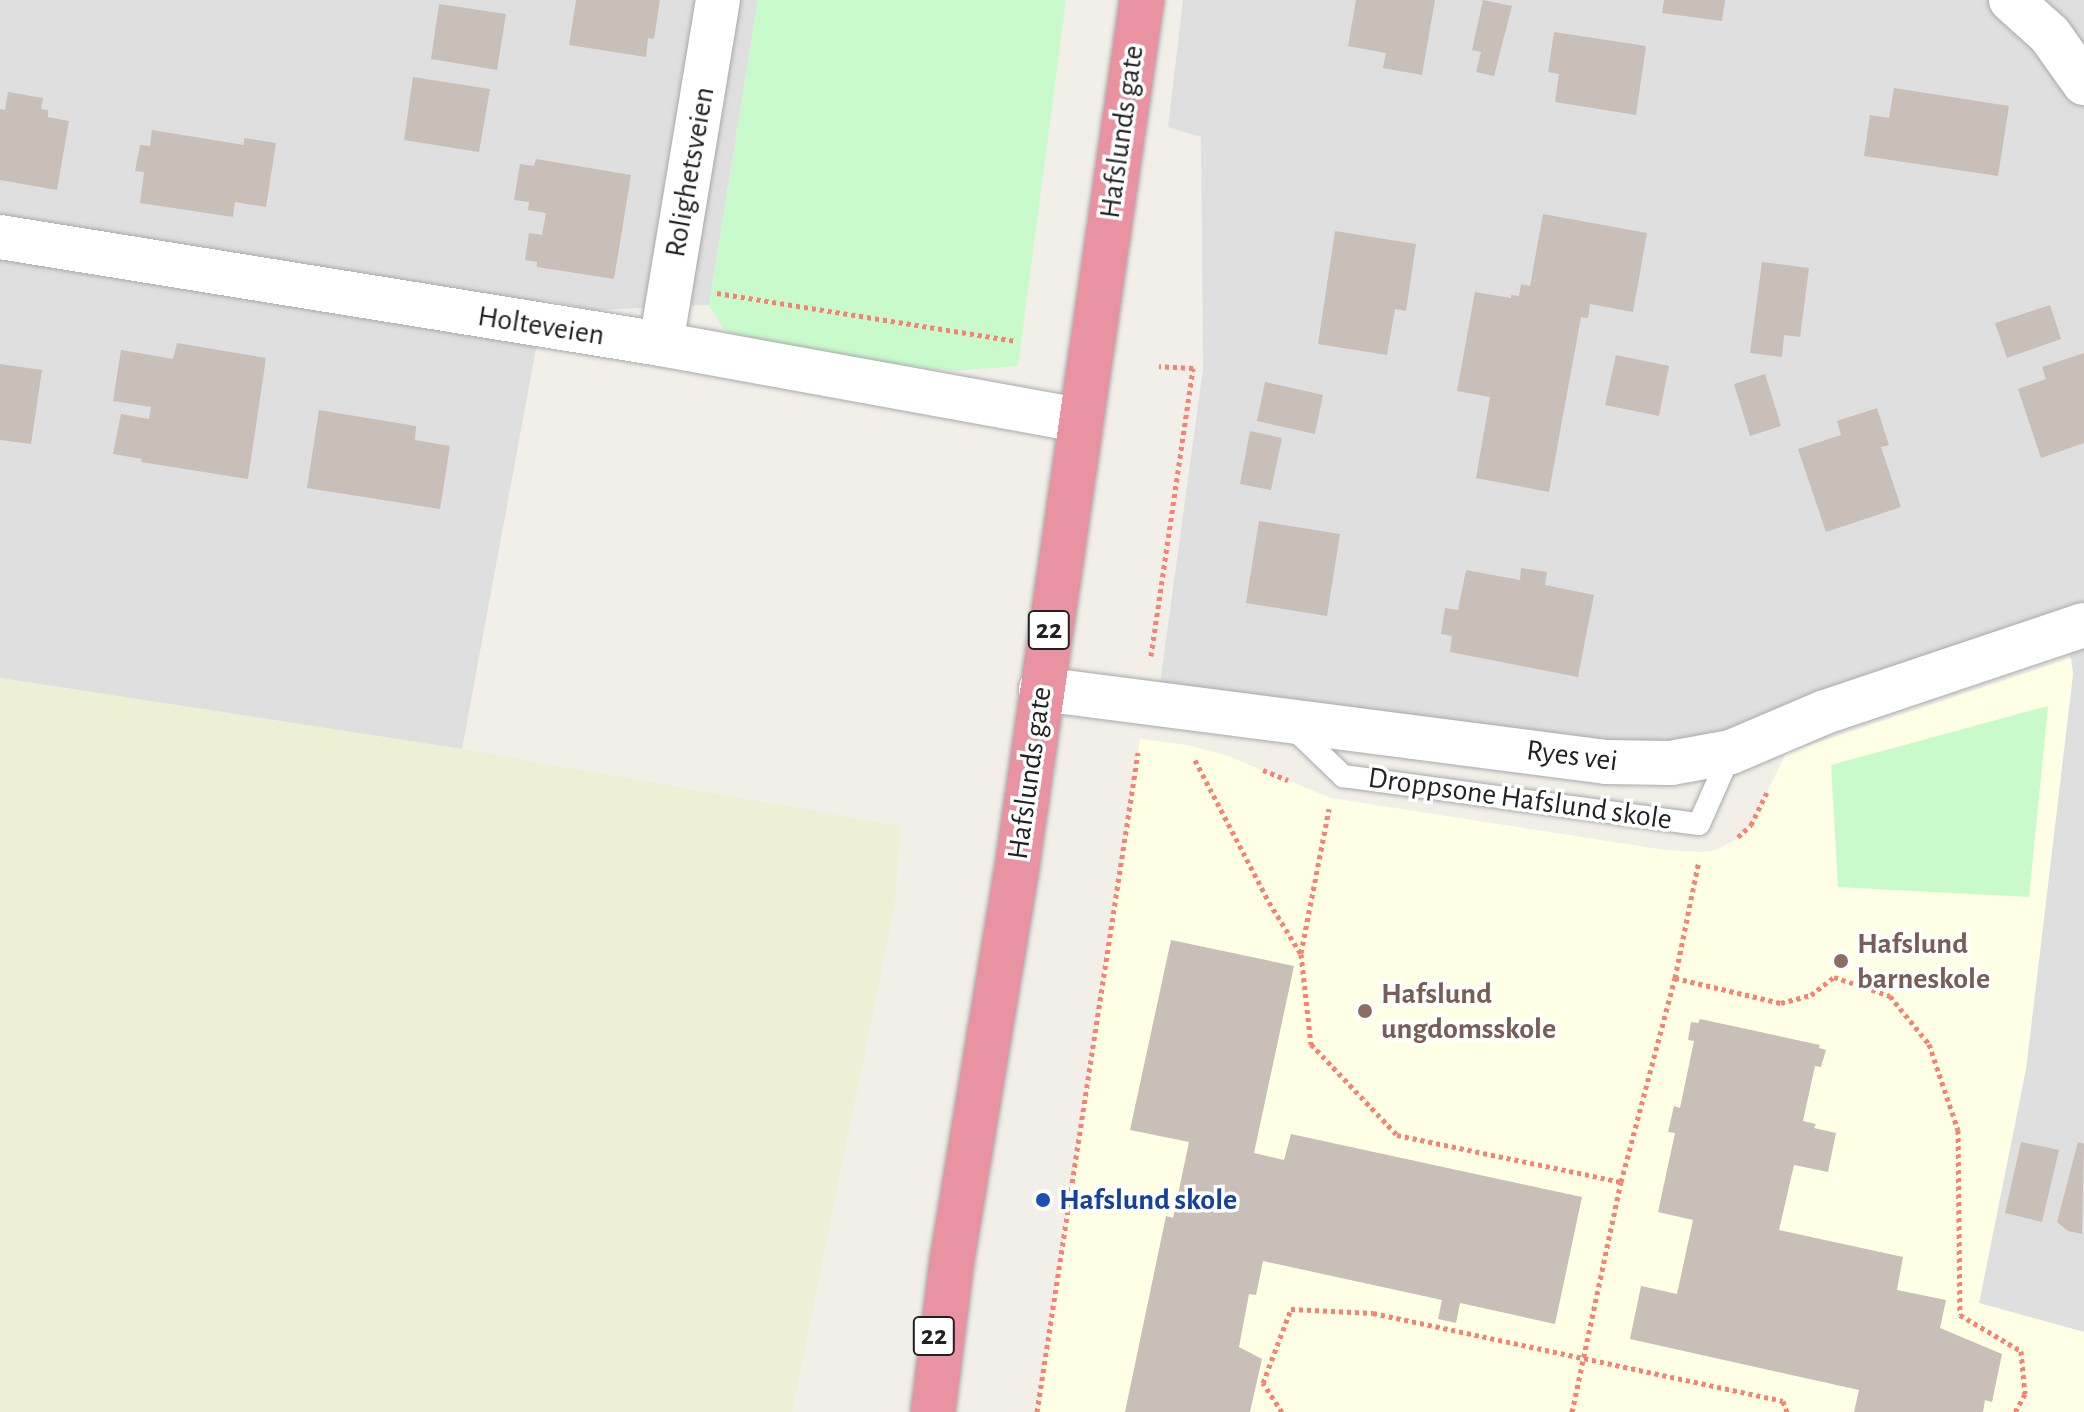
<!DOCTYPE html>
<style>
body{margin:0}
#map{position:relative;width:2084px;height:1412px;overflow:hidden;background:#f2efe9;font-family:"Alegreya Sans",sans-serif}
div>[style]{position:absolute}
.residential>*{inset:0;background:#e0dfdf}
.education>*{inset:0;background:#ffffe5}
.farmland>*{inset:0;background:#eef0d5}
.park>*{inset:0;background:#c8facc}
.building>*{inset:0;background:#c7bfb8}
.path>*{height:5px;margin-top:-2.5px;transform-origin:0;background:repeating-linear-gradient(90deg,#fa8072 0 4px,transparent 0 8px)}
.roads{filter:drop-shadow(0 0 2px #a9a9a9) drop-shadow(0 0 2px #a9a9a9)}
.lane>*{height:22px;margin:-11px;padding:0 11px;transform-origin:11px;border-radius:11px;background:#fff}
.street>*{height:44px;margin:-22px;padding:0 22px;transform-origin:22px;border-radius:22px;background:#fff}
.highway>*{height:44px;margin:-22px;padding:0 22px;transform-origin:22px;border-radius:22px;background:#e892a2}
.dots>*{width:22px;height:22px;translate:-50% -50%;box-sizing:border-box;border:4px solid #fff;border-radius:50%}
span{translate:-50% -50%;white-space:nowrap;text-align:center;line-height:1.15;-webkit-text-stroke:7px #fff;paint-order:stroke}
.shield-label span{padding:2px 6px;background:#fff;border:2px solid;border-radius:6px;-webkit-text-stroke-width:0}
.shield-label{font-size:28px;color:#222;font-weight:700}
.street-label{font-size:30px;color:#222}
.education-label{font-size:30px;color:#785e54;font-weight:700}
.left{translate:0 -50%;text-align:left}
.transit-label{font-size:30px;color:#164399;font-weight:700}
</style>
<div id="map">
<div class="residential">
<i style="clip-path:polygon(0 0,758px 0,709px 305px,596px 310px,545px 300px,462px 749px,0 678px)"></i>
<i style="clip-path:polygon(1183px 0,2084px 0,2084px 1332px,1979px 1303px,2026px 1069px,2073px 674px,2065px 631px,1699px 760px,1160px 684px,1203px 369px,1201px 137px,1168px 127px)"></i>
</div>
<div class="education">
<i style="clip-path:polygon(2071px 658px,2073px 674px,2026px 1069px,1979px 1303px,2084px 1332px,2084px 1412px,1037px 1412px,1140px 739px,1187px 745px,1225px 755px,1331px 798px,1665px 850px,1701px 852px,1716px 850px,1737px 839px,1751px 825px,1786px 753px)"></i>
</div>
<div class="farmland">
<i style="clip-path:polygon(0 678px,462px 749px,901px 826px,895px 904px,792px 1412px,0 1412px)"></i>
</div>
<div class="park">
<i style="clip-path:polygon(758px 0,1066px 0,1018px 366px,953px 371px,773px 349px,724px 330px,709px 305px)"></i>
<i style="clip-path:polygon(2048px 706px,2029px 897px,1838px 887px,1831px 765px)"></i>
</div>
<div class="building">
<i style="clip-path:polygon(576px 0,660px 0,654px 39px,648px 38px,646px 57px,569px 45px)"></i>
<i style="clip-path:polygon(1356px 0,1435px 0,1422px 75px,1383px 68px,1386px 53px,1348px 46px)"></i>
<i style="clip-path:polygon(1483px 0,1512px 6px,1494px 76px,1476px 72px,1481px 52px,1472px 50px)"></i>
<i style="clip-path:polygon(1664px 0,1725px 0,1722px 21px,1662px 13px)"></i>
<i style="clip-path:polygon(439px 4px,506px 14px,497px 70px,431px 59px)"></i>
<i style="clip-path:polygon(1554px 32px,1646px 46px,1636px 115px,1555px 102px,1559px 74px,1548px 72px)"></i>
<i style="clip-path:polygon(413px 77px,490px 89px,479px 152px,404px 140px)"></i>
<i style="clip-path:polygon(1894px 88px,2009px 106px,1998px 176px,1864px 156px,1870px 115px,1889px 118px)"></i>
<i style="clip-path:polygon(8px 92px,43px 98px,41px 109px,48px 110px,48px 117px,69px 121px,57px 190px,0 180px,0 109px,5px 110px)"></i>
<i style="clip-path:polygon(152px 130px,244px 145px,244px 138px,276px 143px,266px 207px,235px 202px,233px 217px,140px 203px,144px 172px,135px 171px,140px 145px,150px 146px)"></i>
<i style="clip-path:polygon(536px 159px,631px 175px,614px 279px,537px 267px,537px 262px,525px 260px,529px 233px,542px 235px,546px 213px,528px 210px,529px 202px,514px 200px,520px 164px,534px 166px)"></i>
<i style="clip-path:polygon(1543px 214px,1647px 233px,1633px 312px,1590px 304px,1588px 318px,1581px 317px,1549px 492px,1476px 478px,1490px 397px,1457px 391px,1475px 292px,1511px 298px,1511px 295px,1519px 296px,1521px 284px,1530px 286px)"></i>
<i style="clip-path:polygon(1335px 231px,1416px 244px,1406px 311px,1395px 309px,1387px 355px,1318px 344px)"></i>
<i style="clip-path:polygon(1762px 262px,1809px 268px,1800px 337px,1784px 335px,1782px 357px,1750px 353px)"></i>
<i style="clip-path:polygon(2050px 305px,2061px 339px,2007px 358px,1995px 323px)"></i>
<i style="clip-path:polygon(177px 343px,266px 358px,248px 479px,141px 462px,142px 459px,113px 454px,121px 414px,149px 419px,151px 407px,113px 401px,121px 350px,173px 359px)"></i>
<i style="clip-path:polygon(2084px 353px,2084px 443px,2041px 458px,2018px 389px,2046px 379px,2042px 367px)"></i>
<i style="clip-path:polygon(1616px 355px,1669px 366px,1659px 416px,1605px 405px)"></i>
<i style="clip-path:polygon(0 364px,42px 370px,31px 444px,0 440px)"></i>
<i style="clip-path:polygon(1765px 374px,1781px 426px,1750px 436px,1734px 384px)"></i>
<i style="clip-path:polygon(1265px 382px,1323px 395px,1315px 434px,1257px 421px)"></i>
<i style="clip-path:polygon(1877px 408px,1889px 445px,1881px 447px,1901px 507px,1826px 532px,1798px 449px,1841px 435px,1837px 421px)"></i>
<i style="clip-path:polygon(319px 410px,416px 426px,415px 440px,450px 446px,440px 509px,307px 488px)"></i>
<i style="clip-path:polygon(1250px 431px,1282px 438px,1271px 490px,1240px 484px)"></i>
<i style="clip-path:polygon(1259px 521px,1340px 534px,1327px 616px,1246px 603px)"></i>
<i style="clip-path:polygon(1521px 568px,1547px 572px,1545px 585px,1594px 595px,1578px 677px,1450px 652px,1452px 636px,1441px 634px,1445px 608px,1458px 610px,1466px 570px,1520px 580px)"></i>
<i style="clip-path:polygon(1171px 940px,1294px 966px,1254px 1153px,1284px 1160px,1291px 1134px,1582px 1197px,1555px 1324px,1460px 1303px,1456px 1323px,1438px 1319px,1442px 1300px,1263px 1261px,1256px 1295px,1249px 1294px,1239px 1347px,1262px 1359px,1250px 1412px,1125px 1412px,1166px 1216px,1173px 1218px,1189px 1142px,1130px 1130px)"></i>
<i style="clip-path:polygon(1700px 1019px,1820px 1045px,1819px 1048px,1826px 1050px,1821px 1067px,1815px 1066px,1803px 1121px,1816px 1124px,1814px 1128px,1836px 1133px,1828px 1172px,1794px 1165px,1779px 1230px,1903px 1257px,1897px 1290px,1946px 1300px,1940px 1328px,2002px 1354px,1992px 1402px,1985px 1400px,1983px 1412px,1854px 1412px,1859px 1390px,1630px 1339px,1641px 1286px,1677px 1294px,1693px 1220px,1658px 1212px,1675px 1133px,1668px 1132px,1674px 1106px,1680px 1108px,1694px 1041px,1688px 1040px,1691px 1022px,1698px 1023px)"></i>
<i style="clip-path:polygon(2021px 1142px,2059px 1150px,2042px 1222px,2005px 1213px)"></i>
<i style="clip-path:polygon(2078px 1142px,2084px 1144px,2082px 1234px,2068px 1231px,2057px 1222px)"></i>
</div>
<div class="path">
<i style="left:717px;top:293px;width:303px;rotate:9.1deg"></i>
<i style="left:1151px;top:656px;width:291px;rotate:-81.7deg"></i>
<i style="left:1193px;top:368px;width:34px;rotate:-177deg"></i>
<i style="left:1195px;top:760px;width:160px;rotate:62.5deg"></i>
<i style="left:1269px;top:902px;width:61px;rotate:58.4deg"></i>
<i style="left:1301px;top:954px;width:91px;rotate:83.7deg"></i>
<i style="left:1311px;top:1044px;width:125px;rotate:46.6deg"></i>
<i style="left:1397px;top:1135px;width:229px;rotate:11.8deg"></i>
<i style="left:1263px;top:770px;width:27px;rotate:22deg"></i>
<i style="left:1738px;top:837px;width:18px;rotate:-43deg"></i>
<i style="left:1751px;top:825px;width:37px;rotate:-64deg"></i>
<i style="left:1301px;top:953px;width:147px;rotate:-79deg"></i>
<i style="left:1675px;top:978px;width:109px;rotate:13.3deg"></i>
<i style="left:1781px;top:1003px;width:31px;rotate:-15deg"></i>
<i style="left:1811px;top:995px;width:29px;rotate:-38deg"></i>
<i style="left:1834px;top:977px;width:59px;rotate:18.7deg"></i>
<i style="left:1890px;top:996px;width:62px;rotate:50.9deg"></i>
<i style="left:1929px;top:1044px;width:91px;rotate:71.4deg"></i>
<i style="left:1958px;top:1130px;width:185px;rotate:89.4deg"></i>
<i style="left:1960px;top:1315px;width:71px;rotate:30.5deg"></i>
<i style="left:2021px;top:1351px;width:43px;rotate:84.7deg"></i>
<i style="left:2025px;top:1394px;width:21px;rotate:119deg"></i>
<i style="left:1037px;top:1412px;width:667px;rotate:-81.29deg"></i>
<i style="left:1282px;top:1412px;width:35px;rotate:-123deg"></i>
<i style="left:1263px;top:1383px;width:79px;rotate:-69.3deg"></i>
<i style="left:1291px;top:1309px;width:82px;rotate:2.8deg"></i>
<i style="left:1373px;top:1313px;width:419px;rotate:12.1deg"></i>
<i style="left:1783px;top:1401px;width:12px;rotate:70deg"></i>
<i style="left:1572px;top:1412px;width:235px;rotate:-78deg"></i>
<i style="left:1621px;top:1182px;width:211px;rotate:-75.2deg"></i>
<i style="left:1675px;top:978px;width:120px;rotate:-78.5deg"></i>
</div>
<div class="roads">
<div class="lane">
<i style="left:1290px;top:725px;width:74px;rotate:43.9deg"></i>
<i style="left:1343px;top:776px;width:359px;rotate:7.7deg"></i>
<i style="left:1699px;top:824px;width:79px;rotate:-66deg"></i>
</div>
<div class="street">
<i style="left:2011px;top:0;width:52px;rotate:41.9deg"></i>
<i style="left:2050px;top:35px;width:59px;rotate:54.7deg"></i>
<i style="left:0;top:237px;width:670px;rotate:9.2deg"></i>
<i style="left:661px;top:344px;width:427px;rotate:10.3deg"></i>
<i style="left:661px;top:344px;width:349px;rotate:-80.6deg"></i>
<i style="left:1041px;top:689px;width:570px;rotate:7.36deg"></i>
<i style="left:1606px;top:762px;width:65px;rotate:0.9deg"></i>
<i style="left:1671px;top:763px;width:61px;rotate:-10.4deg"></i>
<i style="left:1731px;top:752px;width:102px;rotate:-23.1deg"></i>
<i style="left:1825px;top:712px;width:273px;rotate:-18.6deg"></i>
</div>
<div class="highway">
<i style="left:933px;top:1412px;width:153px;rotate:-82.9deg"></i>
<i style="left:952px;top:1260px;width:391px;rotate:-80.6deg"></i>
<i style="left:1016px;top:874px;width:883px;rotate:-81.8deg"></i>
</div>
</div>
<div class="dots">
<i style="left:1841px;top:961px;background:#8d6e63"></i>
<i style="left:1365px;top:1011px;background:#8d6e63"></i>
<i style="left:1043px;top:1200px;background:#1a4fb4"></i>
</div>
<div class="shield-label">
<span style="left:1049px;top:630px">22</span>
<span style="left:934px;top:1336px">22</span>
</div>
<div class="street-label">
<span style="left:1122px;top:132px;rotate:-82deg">Hafslunds gate</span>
<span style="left:690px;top:172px;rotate:-80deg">Rolighetsveien</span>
<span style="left:541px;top:326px;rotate:9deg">Holteveien</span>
<span style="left:1572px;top:756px;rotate:7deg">Ryes vei</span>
<span style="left:1030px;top:773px;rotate:-82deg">Hafslunds gate</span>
<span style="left:1520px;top:799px;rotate:8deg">Droppsone Hafslund skole</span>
</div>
<div class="education-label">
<span class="left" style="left:1857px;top:961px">Hafslund<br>barneskole</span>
<span class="left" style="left:1381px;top:1011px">Hafslund<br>ungdomsskole</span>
</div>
<div class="transit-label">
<span class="left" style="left:1059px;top:1200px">Hafslund skole</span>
</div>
</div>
